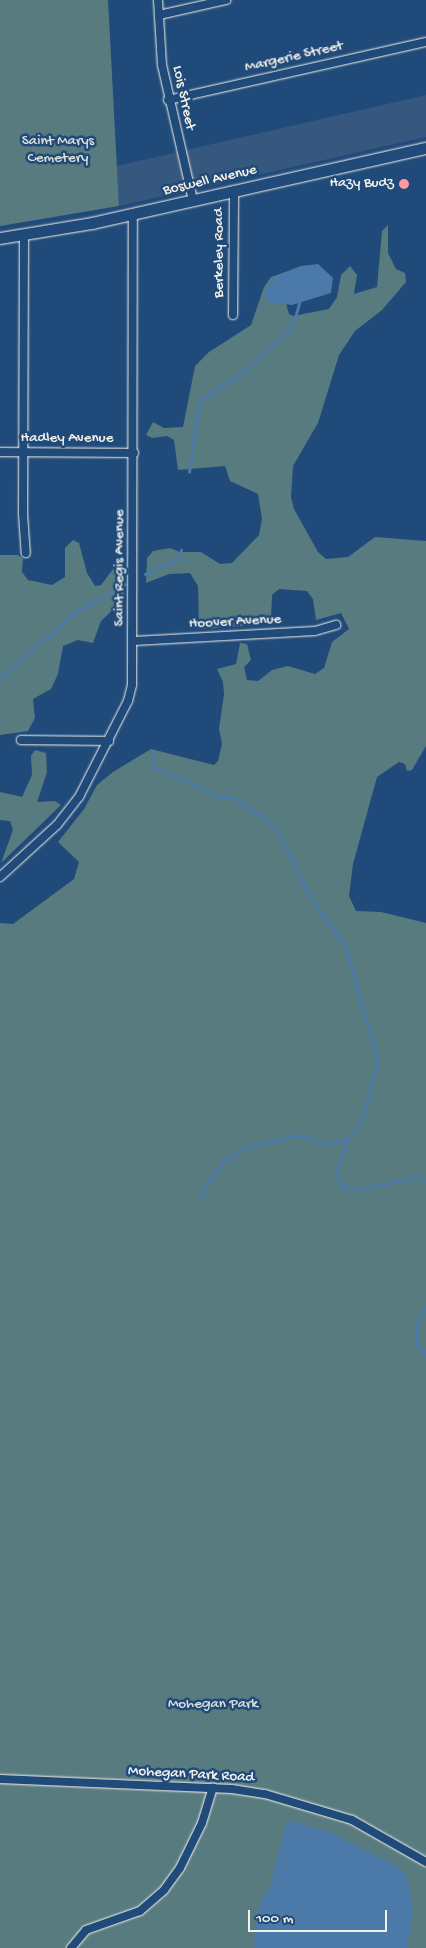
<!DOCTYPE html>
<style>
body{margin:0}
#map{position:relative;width:426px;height:1948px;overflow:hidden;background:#1f4a7a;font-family:"Gochi Hand",sans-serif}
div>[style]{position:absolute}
.built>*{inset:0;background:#36587e}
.green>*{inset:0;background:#587b80}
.water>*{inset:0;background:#4c7aa8}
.stream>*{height:2.5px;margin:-1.25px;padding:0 1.25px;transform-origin:1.25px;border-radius:1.25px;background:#4c7aa8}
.roads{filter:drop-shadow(0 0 1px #f4f1e8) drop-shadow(0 0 1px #f4f1e8)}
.minor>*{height:8px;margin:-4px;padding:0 4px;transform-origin:4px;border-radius:4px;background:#1f4a7a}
.secondary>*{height:11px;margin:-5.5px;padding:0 5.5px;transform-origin:5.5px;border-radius:5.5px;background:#1f4a7a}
.dots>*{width:14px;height:14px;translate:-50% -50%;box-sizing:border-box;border:2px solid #1f4a7a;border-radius:50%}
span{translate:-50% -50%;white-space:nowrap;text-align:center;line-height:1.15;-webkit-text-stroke:5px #1f4a7a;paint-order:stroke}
.street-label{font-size:15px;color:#f4f1e8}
.park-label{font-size:15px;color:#dddfd8}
.poi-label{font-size:15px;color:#f4f1e8}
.right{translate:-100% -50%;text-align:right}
.scale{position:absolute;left:248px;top:1910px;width:139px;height:22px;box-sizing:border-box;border:2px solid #f4f1e8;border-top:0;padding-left:6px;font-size:15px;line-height:18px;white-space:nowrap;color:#f4f1e8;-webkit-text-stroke:4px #1f4a7a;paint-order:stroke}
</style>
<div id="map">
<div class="built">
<i style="clip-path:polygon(426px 95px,426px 137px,119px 206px,117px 166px)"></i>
</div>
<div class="green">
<i style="clip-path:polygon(0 0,108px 0,119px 206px,0 226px)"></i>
<i style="clip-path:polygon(388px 225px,388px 253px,396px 269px,405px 273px,406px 282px,382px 310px,355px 331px,339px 355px,318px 423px,293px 466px,291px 497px,294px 509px,318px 552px,326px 559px,348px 557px,375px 537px,426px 541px,426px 746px,412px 770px,407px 771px,405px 764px,399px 762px,377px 777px,353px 864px,349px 896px,356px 911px,381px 912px,426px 923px,426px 1948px,0 1948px,0 923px,13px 924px,74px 879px,79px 862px,58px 842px,84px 809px,97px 785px,113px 772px,151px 749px,214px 765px,218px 761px,222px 744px,219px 729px,224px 694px,223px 682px,217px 669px,236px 664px,240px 643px,247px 644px,251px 660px,244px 667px,247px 680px,258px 681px,272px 670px,288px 666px,315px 674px,324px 668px,332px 642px,349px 629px,341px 613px,316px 620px,313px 599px,307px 591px,279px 589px,272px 595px,271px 620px,267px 624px,204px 629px,199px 626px,198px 586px,190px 573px,169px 574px,146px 583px,147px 558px,153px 551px,170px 548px,180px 552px,201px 552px,220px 564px,232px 563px,259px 535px,262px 519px,258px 494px,230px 481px,225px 466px,178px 470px,174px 440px,167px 436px,152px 438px,146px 435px,153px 422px,164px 428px,183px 427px,195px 366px,209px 352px,251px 325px,264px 287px,271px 277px,300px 267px,286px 303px,289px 314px,293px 316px,329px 309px,337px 297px,341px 275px,350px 266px,357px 275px,354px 294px,377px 287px,382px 231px)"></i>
<i style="clip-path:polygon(73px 540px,79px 543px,87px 573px,95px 586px,101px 585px,117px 564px,123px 562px,124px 599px,101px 621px,93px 643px,78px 640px,63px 646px,58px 674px,51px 689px,33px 699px,35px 718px,28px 731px,0 735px,0 555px,18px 555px,23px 559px,22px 572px,28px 580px,52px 585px,65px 577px,65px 548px)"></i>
<i style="clip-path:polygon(35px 750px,46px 753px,47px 772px,37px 802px,55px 801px,61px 805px,1px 863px,13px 830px,10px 821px,0 820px,0 792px,22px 797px,32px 775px,31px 756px)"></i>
</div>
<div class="water">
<i style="clip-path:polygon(318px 264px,333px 278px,331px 293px,292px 305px,272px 303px,266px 299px,265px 288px,278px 275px,301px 266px)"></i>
<i style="clip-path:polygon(287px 1821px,327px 1831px,395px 1865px,406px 1874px,413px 1906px,407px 1948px,254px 1948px,256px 1921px,262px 1899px,269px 1889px)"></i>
</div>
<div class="stream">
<i style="left:189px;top:472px;width:72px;rotate:-82deg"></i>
<i style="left:199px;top:401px;width:54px;rotate:-33.7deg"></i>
<i style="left:244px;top:371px;width:64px;rotate:-41.9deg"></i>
<i style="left:292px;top:328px;width:26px;rotate:-74deg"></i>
<i style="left:145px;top:574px;width:38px;rotate:-25deg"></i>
<i style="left:179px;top:558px;width:8px;rotate:-76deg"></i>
<i style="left:0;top:678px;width:101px;rotate:-41deg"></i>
<i style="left:76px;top:612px;width:56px;rotate:-29.7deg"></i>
<i style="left:154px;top:751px;width:16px;rotate:90deg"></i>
<i style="left:154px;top:767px;width:73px;rotate:24.1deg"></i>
<i style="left:221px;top:797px;width:14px;rotate:4deg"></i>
<i style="left:235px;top:798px;width:36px;rotate:34deg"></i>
<i style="left:265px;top:818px;width:18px;rotate:45deg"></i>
<i style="left:278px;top:831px;width:72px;rotate:63.8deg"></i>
<i style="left:310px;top:896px;width:62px;rotate:54.8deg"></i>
<i style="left:346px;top:947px;width:117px;rotate:74.2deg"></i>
<i style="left:378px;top:1060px;width:64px;rotate:104.5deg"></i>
<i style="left:362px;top:1122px;width:22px;rotate:129deg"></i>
<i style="left:348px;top:1139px;width:35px;rotate:108deg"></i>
<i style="left:337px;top:1172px;width:16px;rotate:68deg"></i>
<i style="left:343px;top:1187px;width:19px;rotate:6deg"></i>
<i style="left:362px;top:1189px;width:57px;rotate:-12.1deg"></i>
<i style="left:418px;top:1177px;width:9px;rotate:27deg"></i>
<i style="left:200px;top:1198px;width:23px;rotate:-61deg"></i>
<i style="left:211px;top:1178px;width:23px;rotate:-52deg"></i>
<i style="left:225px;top:1160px;width:26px;rotate:-31deg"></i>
<i style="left:247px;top:1147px;width:53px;rotate:-13deg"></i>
<i style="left:299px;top:1135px;width:28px;rotate:17deg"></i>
<i style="left:326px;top:1143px;width:22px;rotate:-10deg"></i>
<i style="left:426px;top:1306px;width:24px;rotate:114deg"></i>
<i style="left:416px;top:1328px;width:16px;rotate:83deg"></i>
<i style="left:418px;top:1344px;width:15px;rotate:58deg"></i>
</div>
<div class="roads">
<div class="minor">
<i style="left:158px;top:0;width:65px;rotate:86.5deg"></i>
<i style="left:162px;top:65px;width:139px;rotate:77.1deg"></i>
<i style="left:159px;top:15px;width:69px;rotate:-12.6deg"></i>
<i style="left:168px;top:100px;width:264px;rotate:-12.7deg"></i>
<i style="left:24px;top:235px;width:279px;rotate:90.2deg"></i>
<i style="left:23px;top:514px;width:39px;rotate:86deg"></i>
<i style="left:233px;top:315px;width:125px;rotate:-89.5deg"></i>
<i style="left:0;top:452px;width:134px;rotate:0.4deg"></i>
<i style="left:134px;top:641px;width:181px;rotate:-3.2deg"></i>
<i style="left:315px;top:631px;width:22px;rotate:-16deg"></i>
<i style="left:21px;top:740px;width:88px;rotate:0.7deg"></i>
<i style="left:0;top:877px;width:77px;rotate:-42.4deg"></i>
<i style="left:57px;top:825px;width:36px;rotate:-52deg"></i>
<i style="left:79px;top:797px;width:108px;rotate:-63deg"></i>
<i style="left:128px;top:701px;width:16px;rotate:-76deg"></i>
<i style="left:132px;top:685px;width:472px;rotate:-89.9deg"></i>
<i style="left:0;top:1779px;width:232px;rotate:2.5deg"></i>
<i style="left:232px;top:1789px;width:33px;rotate:9deg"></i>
<i style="left:265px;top:1794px;width:91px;rotate:16.6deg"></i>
<i style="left:352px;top:1820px;width:85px;rotate:29.6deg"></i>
<i style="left:71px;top:1948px;width:23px;rotate:-50deg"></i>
<i style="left:86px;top:1930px;width:57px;rotate:-19.4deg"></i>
<i style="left:140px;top:1911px;width:32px;rotate:-41deg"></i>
<i style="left:164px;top:1890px;width:27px;rotate:-54deg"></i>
<i style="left:180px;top:1868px;width:50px;rotate:-63.9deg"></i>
<i style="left:202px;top:1823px;width:37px;rotate:-73deg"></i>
</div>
<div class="secondary">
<i style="left:0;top:238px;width:93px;rotate:-9.3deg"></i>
<i style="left:92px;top:223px;width:342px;rotate:-12.7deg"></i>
</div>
</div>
<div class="dots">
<i style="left:404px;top:184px;background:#ff9aa2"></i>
</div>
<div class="street-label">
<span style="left:294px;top:57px;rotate:-13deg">Margerie Street</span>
<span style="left:183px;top:98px;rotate:78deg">Lois Street</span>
<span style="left:210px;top:181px;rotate:-13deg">Boswell Avenue</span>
<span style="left:220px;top:253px;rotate:-90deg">Berkeley Road</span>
<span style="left:67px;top:439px">Hadley Avenue</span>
<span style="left:120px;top:568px;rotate:-90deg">Saint Regis Avenue</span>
<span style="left:235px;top:622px;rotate:-3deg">Hoover Avenue</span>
<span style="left:191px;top:1775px;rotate:3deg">Mohegan Park Road</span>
</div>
<div class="park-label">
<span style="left:58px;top:150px">Saint Marys<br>Cemetery</span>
<span style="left:213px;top:1705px">Mohegan Park</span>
</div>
<div class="poi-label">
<span class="right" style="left:394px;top:184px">Hazy Budz</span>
</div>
<div class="scale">100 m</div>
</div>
